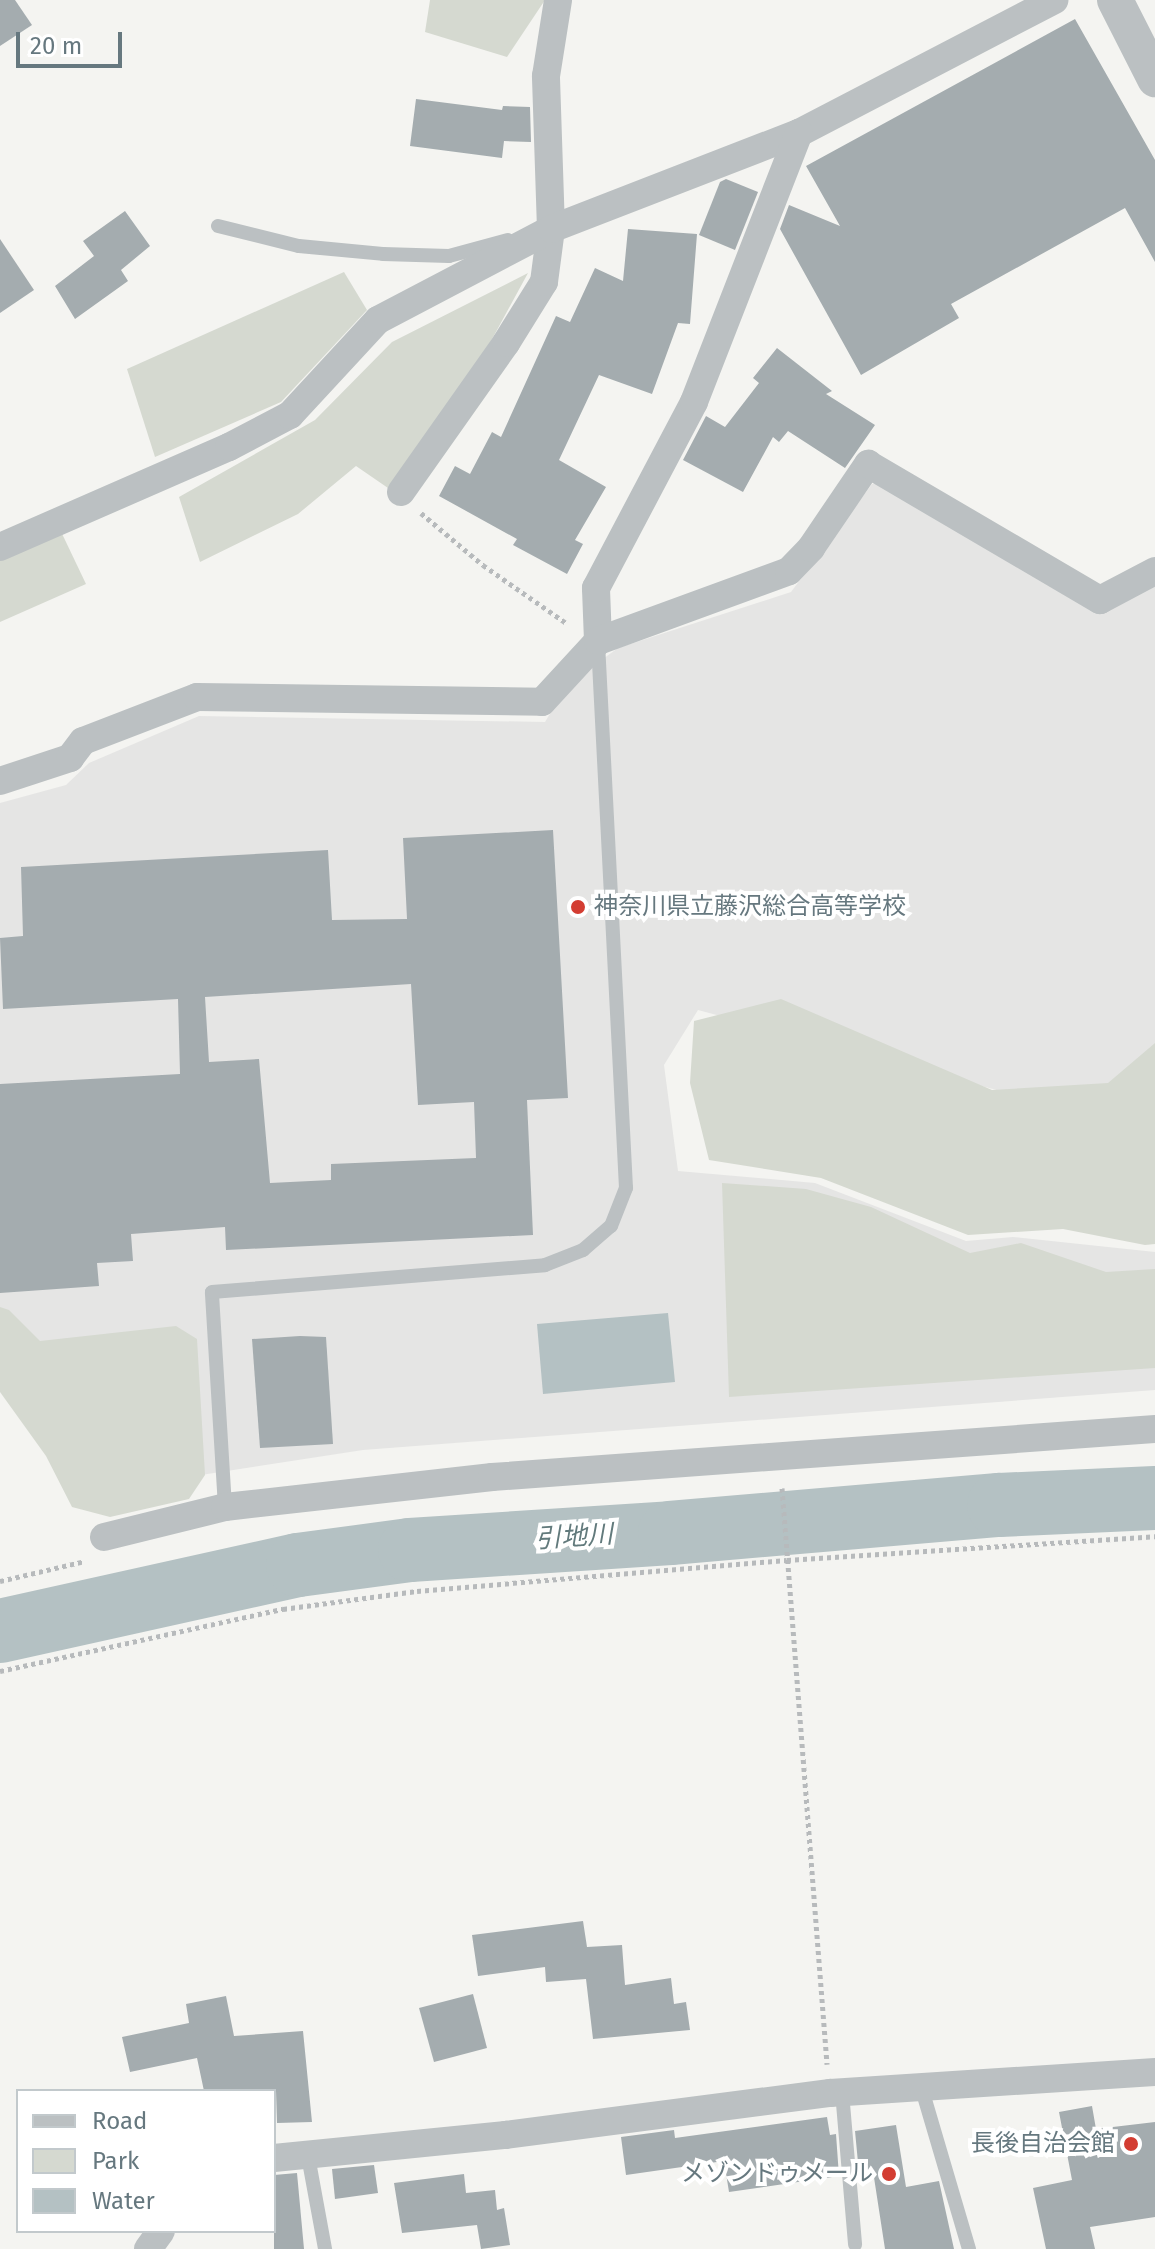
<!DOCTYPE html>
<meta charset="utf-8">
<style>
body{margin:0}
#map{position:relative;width:1155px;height:2249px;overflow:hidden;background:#f4f4f1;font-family:"Fira Sans","Noto Sans JP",sans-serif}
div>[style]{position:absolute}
.built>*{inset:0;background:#e5e5e4}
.green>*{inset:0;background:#d5d9d0}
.water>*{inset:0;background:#b4c1c3}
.river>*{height:64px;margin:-32px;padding:0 32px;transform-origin:32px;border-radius:32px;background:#b4c1c3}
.building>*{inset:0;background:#a4acaf}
.path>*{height:5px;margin-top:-2.5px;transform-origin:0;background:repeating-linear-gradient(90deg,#b7babc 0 4px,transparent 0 8px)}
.service>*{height:14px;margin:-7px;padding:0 7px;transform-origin:7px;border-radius:7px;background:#bbc0c2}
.minor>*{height:28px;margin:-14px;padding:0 14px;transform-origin:14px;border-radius:14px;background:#bbc0c2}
.tertiary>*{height:36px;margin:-18px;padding:0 18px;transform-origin:18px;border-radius:18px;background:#bbc0c2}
.dots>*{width:22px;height:22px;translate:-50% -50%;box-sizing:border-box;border:4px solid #fff;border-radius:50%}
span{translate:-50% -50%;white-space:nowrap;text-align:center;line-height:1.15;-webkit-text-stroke:8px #fff;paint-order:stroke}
.poi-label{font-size:24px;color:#66787f}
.left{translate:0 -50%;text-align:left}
.right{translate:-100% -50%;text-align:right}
.water-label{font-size:26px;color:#627a7c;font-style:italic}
.legend{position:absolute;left:16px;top:2089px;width:260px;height:144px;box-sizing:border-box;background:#fff;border:2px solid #c2c9cc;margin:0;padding:10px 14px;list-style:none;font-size:24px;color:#66787f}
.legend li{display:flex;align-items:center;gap:16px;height:40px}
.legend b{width:40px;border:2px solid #c2c9cc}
.scale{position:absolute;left:16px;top:32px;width:106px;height:36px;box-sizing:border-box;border:4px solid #66787f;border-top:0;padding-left:10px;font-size:24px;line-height:28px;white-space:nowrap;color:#66787f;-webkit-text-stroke:6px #fff;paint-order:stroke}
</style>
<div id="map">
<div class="built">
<i style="clip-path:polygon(888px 482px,1097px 609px,1155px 578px,1155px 1110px,1138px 1128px,698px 1010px,664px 1065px,678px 1171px,815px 1183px,966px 1241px,1013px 1237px,1155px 1252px,1155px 1390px,363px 1450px,117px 1488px,0 1319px,0 803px,66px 785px,89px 763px,199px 716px,545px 722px,567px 685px,618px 648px,791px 592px,872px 484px)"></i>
</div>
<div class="green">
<i style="clip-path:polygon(430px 0,545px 0,507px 57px,425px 32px)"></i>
<i style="clip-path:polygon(344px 272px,367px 310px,281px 402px,155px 457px,127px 369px)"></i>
<i style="clip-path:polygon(528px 273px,472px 376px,388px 488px,356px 466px,298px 514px,200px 562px,179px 497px,315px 420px,392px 342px)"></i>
<i style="clip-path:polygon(55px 519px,86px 584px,0 622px,0 540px)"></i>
<i style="clip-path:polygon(781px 999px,992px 1090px,1108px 1083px,1155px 1043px,1155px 1244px,1145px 1245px,1063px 1229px,968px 1235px,821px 1178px,709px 1160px,690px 1083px,694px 1021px)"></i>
<i style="clip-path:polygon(722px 1183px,806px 1189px,871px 1207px,970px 1253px,1021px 1243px,1106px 1272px,1155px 1269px,1155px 1368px,729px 1397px)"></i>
<i style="clip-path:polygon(0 1307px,9px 1310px,40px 1341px,176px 1326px,197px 1339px,205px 1475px,189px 1499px,110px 1517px,72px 1507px,46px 1456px,0 1392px)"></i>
</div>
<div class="water">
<i style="clip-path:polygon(668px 1313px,675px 1382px,543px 1394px,537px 1324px)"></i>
</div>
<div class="river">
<i style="left:0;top:1631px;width:305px;rotate:-12.5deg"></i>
<i style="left:298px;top:1565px;width:113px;rotate:-7.6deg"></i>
<i style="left:410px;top:1550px;width:261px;rotate:-3.7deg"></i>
<i style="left:670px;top:1533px;width:330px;rotate:-4.9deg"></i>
<i style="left:999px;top:1505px;width:156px;rotate:-2.6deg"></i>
</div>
<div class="building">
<i style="clip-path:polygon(0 0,15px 0,32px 25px,0 46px)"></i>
<i style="clip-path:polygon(1075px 19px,1155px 160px,1155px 262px,1125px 208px,951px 304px,959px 318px,861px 375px,780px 229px,789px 205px,840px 226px,806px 166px)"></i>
<i style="clip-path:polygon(416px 99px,502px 110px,503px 106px,530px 107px,531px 142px,504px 141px,502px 158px,410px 146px)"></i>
<i style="clip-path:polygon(726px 179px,758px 192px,735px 250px,699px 235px,720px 182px)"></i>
<i style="clip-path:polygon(125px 211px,150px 246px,121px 270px,128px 281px,75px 319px,55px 286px,94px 256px,83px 241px)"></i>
<i style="clip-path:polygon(628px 229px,697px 234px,690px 324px,678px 323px,652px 394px,599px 375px,559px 460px,606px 487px,575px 540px,583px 544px,567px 574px,513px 545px,517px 539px,439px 496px,455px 466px,470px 474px,492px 432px,501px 437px,556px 316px,570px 322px,595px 268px,623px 281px)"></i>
<i style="clip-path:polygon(0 239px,34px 290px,0 313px)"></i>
<i style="clip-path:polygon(777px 348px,832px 391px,826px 394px,875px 425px,845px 468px,788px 431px,779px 442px,773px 437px,743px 492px,683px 460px,706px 416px,725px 427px,759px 383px,753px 378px)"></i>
<i style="clip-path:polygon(evenodd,553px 830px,568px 1098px,527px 1100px,533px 1235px,226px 1250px,225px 1227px,131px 1234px,133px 1261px,97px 1263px,99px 1286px,0 1293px,0 1084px,180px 1074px,178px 999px,3px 1009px,0 938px,23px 936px,21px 867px,328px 850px,332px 920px,407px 919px,403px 838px,553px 830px,411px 984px,418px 1105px,474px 1102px,476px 1158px,331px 1164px,331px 1180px,270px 1183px,259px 1059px,209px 1062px,205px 997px,411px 984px)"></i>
<i style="clip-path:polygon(300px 1336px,326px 1337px,333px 1444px,260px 1448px,252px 1339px)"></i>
<i style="clip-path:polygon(583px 1921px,587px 1947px,622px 1945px,625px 1985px,671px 1978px,674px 2004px,686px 2002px,690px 2030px,593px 2039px,586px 1979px,546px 1982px,545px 1967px,478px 1976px,472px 1935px)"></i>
<i style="clip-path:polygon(473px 1994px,487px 2048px,434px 2062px,419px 2008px)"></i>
<i style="clip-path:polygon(226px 1996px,234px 2036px,303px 2031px,312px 2122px,277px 2123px,276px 2091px,204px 2091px,197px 2058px,130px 2072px,122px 2037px,189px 2023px,186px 2004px)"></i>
<i style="clip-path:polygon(1092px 2106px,1096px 2129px,1155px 2122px,1155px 2217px,1090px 2227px,1095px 2249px,1046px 2249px,1033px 2188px,1072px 2180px,1059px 2112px)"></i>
<i style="clip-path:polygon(827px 2117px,830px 2135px,836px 2134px,839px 2176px,729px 2192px,724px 2161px,626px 2175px,621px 2137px,674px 2130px,675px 2138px)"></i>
<i style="clip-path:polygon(896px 2125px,906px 2187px,939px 2181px,954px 2249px,885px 2249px,873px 2171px,859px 2173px,855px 2131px)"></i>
<i style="clip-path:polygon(374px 2165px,378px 2193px,335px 2199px,332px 2169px)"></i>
<i style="clip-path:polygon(297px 2173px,304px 2249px,274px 2249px,274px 2175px)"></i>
<i style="clip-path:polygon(464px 2174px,466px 2193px,495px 2190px,497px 2210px,504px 2208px,510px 2245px,481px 2249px,477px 2225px,402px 2233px,394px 2183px)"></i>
</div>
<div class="path">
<i style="left:421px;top:513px;width:81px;rotate:40deg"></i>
<i style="left:483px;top:565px;width:101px;rotate:34.9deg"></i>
<i style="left:782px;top:1488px;width:578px;rotate:85.53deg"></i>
<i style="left:0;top:1581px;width:87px;rotate:-13.2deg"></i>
<i style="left:0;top:1671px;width:290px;rotate:-12.4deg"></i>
<i style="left:283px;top:1609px;width:135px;rotate:-7.7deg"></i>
<i style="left:417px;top:1591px;width:371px;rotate:-4.8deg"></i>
<i style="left:787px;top:1560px;width:369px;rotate:-3.7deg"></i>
</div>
<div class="service">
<i style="left:218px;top:226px;width:83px;rotate:13.9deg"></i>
<i style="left:299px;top:246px;width:84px;rotate:5.4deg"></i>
<i style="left:383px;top:254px;width:66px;rotate:1.7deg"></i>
<i style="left:449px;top:256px;width:61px;rotate:-15.2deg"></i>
<i style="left:225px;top:1507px;width:215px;rotate:-93.5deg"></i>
<i style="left:212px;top:1292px;width:334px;rotate:-4.6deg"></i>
<i style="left:545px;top:1265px;width:41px;rotate:-21.5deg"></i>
<i style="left:583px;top:1250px;width:37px;rotate:-41deg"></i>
<i style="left:611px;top:1226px;width:41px;rotate:-68.5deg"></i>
<i style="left:626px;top:1188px;width:547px;rotate:-92.94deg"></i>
<i style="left:921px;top:2086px;width:170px;rotate:73.6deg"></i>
<i style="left:842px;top:2092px;width:153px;rotate:85.1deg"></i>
<i style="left:308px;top:2156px;width:95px;rotate:79.6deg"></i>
</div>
<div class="minor">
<i style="left:401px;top:492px;width:182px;rotate:-54.8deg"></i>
<i style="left:506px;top:343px;width:72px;rotate:-58.1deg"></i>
<i style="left:544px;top:282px;width:53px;rotate:-82.5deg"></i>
<i style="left:551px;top:229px;width:153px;rotate:-91.9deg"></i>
<i style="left:546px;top:76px;width:77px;rotate:-81deg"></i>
<i style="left:0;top:547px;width:250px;rotate:-23.6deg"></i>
<i style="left:229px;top:447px;width:69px;rotate:-27.7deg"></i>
<i style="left:290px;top:415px;width:129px;rotate:-47.2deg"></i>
<i style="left:378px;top:320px;width:195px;rotate:-27.7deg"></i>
<i style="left:551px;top:229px;width:266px;rotate:-21.2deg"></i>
<i style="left:799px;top:133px;width:288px;rotate:-27.5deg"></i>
<i style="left:598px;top:641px;width:53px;rotate:-92.2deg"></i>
<i style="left:596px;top:588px;width:210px;rotate:-62.2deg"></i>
<i style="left:694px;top:402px;width:289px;rotate:-68.7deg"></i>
<i style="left:0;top:781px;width:74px;rotate:-18.2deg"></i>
<i style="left:70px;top:758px;width:21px;rotate:-53deg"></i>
<i style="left:83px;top:741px;width:122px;rotate:-21.1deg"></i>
<i style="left:197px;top:697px;width:345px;rotate:0.8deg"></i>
<i style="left:542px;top:702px;width:83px;rotate:-47.4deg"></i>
<i style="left:598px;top:641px;width:203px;rotate:-20.1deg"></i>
<i style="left:789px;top:571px;width:32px;rotate:-46deg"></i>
<i style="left:811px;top:548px;width:102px;rotate:-55.8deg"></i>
<i style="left:868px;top:464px;width:269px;rotate:30.4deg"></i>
<i style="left:1100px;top:600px;width:62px;rotate:-27.8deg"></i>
<i style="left:104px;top:1537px;width:125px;rotate:-13.9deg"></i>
<i style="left:225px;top:1507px;width:269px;rotate:-6.4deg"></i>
<i style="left:492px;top:1477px;width:665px;rotate:-4.14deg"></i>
<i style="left:274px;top:2158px;width:233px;rotate:-5.7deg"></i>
<i style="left:506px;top:2135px;width:327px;rotate:-7.4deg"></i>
<i style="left:830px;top:2093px;width:326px;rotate:-3.7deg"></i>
<i style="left:148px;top:2249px;width:22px;rotate:-54deg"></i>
</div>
<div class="tertiary">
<i style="left:1115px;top:0;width:89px;rotate:63.1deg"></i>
</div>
<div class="dots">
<i style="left:578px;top:907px;background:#d33d32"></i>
<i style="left:1131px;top:2144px;background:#d33d32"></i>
<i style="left:889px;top:2174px;background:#d33d32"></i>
</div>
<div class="poi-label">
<span class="left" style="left:594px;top:907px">神奈川県立藤沢総合高等学校</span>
<span class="right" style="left:1115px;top:2144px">長後自治会館</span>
<span class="right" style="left:873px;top:2174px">メゾンドゥメール</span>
</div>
<div class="water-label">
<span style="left:574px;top:1537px;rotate:-4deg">引地川</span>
</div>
<ul class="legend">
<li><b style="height:10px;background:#bbc0c2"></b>Road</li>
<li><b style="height:22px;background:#d5d9d0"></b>Park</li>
<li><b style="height:22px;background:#b4c1c3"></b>Water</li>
</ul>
<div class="scale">20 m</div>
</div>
